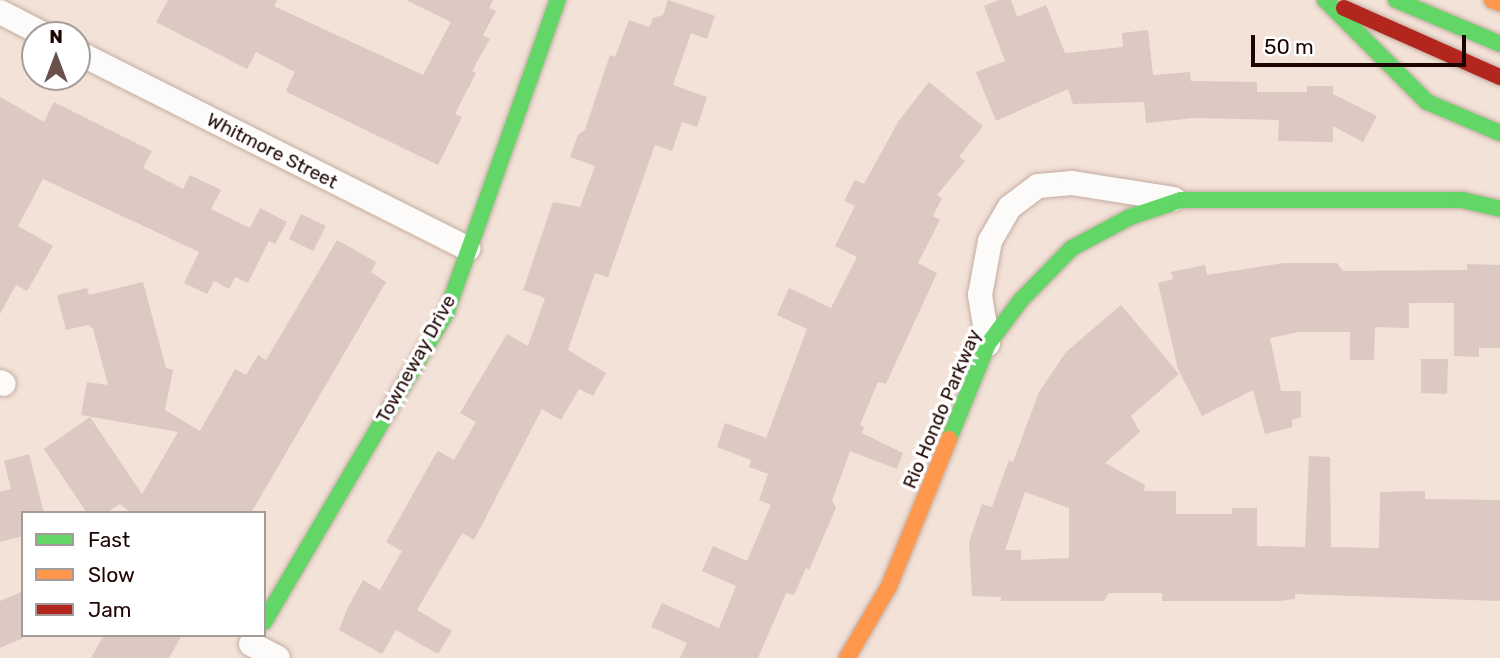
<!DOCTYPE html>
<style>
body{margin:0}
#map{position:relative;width:1500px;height:658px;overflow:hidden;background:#f3e2d8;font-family:Rubik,sans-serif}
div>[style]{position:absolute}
.building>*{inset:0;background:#dbc9c2}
.roads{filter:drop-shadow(0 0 2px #c2aca0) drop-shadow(0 0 2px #c2aca0)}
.street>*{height:24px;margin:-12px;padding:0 12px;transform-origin:12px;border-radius:12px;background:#fdfbf9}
.fast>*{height:16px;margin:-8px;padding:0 8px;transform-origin:8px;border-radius:8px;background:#63d668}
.slow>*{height:16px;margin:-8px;padding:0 8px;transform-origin:8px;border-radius:8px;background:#ff974d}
.jam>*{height:16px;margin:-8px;padding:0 8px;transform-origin:8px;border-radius:8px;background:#b3261e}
span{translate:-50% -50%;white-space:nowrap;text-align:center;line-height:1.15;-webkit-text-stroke:7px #fff;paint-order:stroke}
.street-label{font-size:19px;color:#1e0400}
.legend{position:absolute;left:21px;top:511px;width:245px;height:126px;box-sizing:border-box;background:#fff;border:2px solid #a59b99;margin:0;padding:9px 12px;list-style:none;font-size:21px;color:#1e0400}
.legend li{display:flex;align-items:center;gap:14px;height:35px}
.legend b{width:35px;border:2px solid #a59b99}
.north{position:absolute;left:21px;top:21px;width:70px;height:70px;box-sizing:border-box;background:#fff;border:2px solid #a59b99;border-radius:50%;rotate:0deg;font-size:19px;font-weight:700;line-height:28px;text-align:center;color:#1e0400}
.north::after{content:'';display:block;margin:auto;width:24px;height:32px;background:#69524c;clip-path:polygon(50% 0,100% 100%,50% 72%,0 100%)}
.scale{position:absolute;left:1251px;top:35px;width:215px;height:32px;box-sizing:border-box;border:4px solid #1e0400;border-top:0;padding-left:9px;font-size:21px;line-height:24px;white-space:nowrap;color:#1e0400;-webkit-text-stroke:5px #fff;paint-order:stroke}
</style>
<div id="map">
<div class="building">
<i style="clip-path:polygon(168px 0,277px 0,274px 6px,423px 75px,451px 22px,406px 0,493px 0,489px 8px,496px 11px,483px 35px,490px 39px,472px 71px,476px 73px,455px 114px,462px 117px,438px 165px,289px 93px,286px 90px,295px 72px,256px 52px,247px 69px,156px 22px)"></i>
<i style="clip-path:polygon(668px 0,715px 16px,707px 39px,691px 33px,673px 85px,707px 97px,697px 127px,682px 122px,672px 151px,655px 145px,608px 277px,595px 273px,568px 350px,606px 373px,593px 396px,579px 389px,561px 420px,542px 409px,474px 540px,462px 533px,417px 610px,452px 631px,438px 654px,396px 630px,382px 654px,339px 630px,347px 609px,363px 580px,380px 590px,402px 551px,386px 542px,435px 455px,438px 451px,454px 460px,476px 422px,460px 413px,507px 334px,528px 346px,545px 298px,523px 290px,553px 202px,580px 207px,595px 166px,570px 157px,578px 135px,585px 130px,610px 55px,615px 57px,629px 20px,649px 27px,653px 18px,663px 15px)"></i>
<i style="clip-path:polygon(999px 0,1011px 0,1017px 17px,1046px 5px,1065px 53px,1123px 47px,1122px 33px,1148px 30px,1153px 75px,1190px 72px,1191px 81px,1257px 82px,1257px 92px,1307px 92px,1307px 86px,1333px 86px,1333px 94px,1377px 116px,1363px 142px,1333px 126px,1333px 142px,1278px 141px,1279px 120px,1194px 118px,1146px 123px,1144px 102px,1073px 104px,1068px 89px,996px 121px,976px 72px,1005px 61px,984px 6px)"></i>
<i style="clip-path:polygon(929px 82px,983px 126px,959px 157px,965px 161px,937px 195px,942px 198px,933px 216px,940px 220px,918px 263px,937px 273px,886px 384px,878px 382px,860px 425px,864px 427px,862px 433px,903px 453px,897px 469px,850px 451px,832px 501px,836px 508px,809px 570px,806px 568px,794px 595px,786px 593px,758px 658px,680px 658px,687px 643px,651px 627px,662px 603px,719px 628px,736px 586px,702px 571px,713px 546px,747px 561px,771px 505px,759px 500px,768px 474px,749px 467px,751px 460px,717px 447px,725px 423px,766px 438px,807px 329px,777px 315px,789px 288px,831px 308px,857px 257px,835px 246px,855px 206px,844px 201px,855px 180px,864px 184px,898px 122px)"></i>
<i style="clip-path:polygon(0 97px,44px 122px,54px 102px,152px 151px,143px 168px,183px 189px,190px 175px,221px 190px,211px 209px,250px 228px,260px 208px,287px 222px,275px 244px,269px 241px,248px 283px,235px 277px,229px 289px,214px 281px,207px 294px,184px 283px,199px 252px,43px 179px,18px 226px,53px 246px,27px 291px,16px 285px,0 314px)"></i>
<i style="clip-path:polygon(301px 214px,326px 226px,313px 251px,289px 239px)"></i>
<i style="clip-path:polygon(337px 240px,376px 262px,371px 272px,386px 282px,251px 513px,131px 513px,120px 504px,106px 513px,87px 513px,44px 449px,90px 417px,142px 494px,178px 432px,81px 415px,87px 382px,108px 385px,93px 329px,88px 325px,66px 330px,57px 295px,87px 288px,89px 295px,143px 282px,166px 368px,173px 370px,165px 410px,200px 431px,235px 369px,246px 375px,258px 355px,266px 360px)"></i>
<i style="clip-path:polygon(1284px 263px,1337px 263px,1343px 271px,1467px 270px,1467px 264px,1500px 265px,1500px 348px,1479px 348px,1479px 357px,1454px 356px,1454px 303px,1409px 303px,1409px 328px,1375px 327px,1374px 360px,1350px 360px,1350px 332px,1299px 332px,1270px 338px,1281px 391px,1301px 391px,1301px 417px,1292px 420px,1292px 427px,1265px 434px,1253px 390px,1202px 416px,1178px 369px,1158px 283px,1173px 279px,1171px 272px,1205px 265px,1207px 275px)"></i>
<i style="clip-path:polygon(evenodd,1121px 305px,1179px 374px,1131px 416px,1140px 432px,1105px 463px,1145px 485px,1144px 491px,1176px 491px,1176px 514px,1232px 514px,1232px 508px,1257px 508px,1257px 546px,1305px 547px,1309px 456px,1330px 457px,1331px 547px,1379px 548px,1380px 492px,1425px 491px,1425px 499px,1500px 500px,1500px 601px,1295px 594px,1295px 599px,1279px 601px,1162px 601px,1162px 593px,1109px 593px,1104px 601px,1001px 601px,1001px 597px,972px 596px,969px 542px,982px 504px,992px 507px,1009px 460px,1013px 462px,1039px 392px,1066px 352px,1121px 305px,1025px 492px,1069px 508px,1069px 558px,1021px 560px,1021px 550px,1005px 550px,1025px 492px)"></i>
<i style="clip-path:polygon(1421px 359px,1448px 359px,1447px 394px,1421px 393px)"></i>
<i style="clip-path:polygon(29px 454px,44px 513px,23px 513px,23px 536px,0 542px,0 492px,11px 489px,4px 461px)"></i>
<i style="clip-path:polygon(23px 591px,23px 638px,0 648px,0 601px)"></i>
<i style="clip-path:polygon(104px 635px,182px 635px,169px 658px,91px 658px)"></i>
</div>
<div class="roads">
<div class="street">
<i style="left:0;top:12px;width:51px;rotate:27.1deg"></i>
<i style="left:77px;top:52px;width:438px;rotate:26.7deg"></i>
<i style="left:988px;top:344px;width:50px;rotate:-99.3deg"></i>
<i style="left:980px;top:295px;width:55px;rotate:-79.5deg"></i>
<i style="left:990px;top:241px;width:39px;rotate:-60deg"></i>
<i style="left:1010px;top:207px;width:35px;rotate:-37deg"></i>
<i style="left:1038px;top:186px;width:34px;rotate:-5deg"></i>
<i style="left:1072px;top:183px;width:103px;rotate:8.9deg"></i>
<i style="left:0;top:382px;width:4px;rotate:27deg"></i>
<i style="left:251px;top:644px;width:30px;rotate:27deg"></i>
</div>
<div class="fast">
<i style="left:1325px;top:0;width:144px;rotate:45deg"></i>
<i style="left:1427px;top:102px;width:79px;rotate:23deg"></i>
<i style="left:1396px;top:0;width:113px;rotate:22.9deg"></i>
<i style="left:949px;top:439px;width:103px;rotate:-67.7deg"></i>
<i style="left:988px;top:344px;width:55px;rotate:-53.1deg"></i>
<i style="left:1021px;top:300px;width:73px;rotate:-45.6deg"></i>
<i style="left:1072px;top:248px;width:66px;rotate:-28.1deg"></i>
<i style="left:1130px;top:217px;width:54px;rotate:-18.4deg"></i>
<i style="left:1181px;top:200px;width:281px"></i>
<i style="left:1462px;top:200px;width:39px;rotate:13deg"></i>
<i style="left:264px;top:622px;width:361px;rotate:-59.5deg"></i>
<i style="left:447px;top:311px;width:330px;rotate:-70.4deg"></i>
</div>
<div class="slow">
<i style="left:1492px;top:0;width:9px;rotate:21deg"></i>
<i style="left:847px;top:658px;width:83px;rotate:-59.7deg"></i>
<i style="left:889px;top:586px;width:159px;rotate:-67.8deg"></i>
</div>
<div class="jam">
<i style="left:1344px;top:8px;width:171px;rotate:23.9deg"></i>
</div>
</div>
<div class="street-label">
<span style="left:272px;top:151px;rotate:27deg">Whitmore Street</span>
<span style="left:416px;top:359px;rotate:-61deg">Towneway Drive</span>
<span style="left:942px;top:409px;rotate:-67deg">Rio Hondo Parkway</span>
</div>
<ul class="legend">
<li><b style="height:9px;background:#63d668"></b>Fast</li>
<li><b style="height:9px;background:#ff974d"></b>Slow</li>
<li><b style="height:9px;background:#b3261e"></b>Jam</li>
</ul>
<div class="north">N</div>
<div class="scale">50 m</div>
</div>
